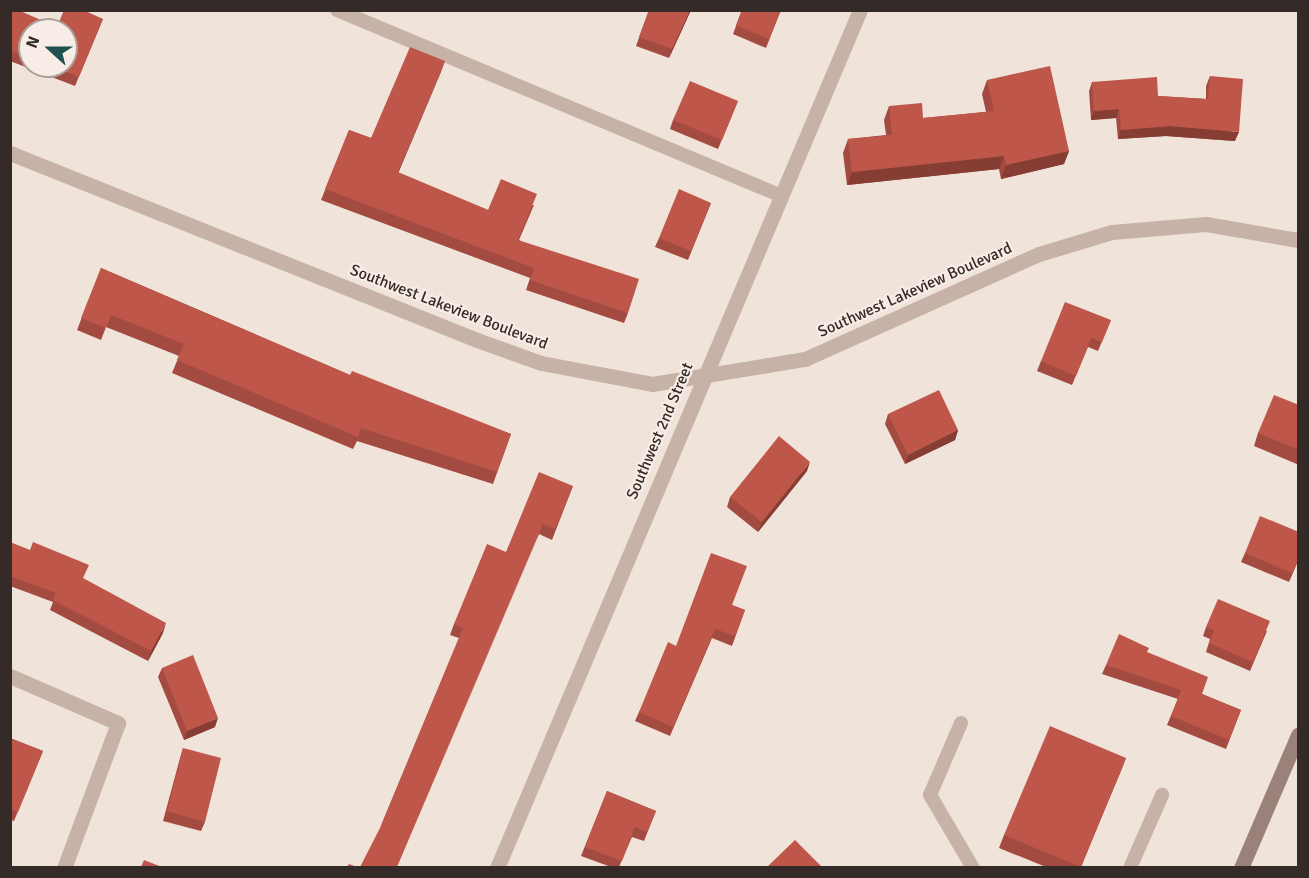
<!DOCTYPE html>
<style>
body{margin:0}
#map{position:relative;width:1309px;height:878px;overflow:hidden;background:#f0e3da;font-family:Signika,sans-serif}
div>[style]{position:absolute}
.service>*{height:14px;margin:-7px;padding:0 7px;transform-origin:7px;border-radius:7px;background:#c7b2a7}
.minor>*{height:15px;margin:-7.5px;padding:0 7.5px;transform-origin:7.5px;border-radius:7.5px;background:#c7b2a7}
.secondary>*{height:15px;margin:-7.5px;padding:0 7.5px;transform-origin:7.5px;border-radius:7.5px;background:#9a8179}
.wall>*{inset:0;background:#a34b40}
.shaded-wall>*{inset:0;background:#853d34}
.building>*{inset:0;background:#be574a}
span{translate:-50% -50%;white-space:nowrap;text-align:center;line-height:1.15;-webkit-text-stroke:4.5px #f8ede6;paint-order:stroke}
.street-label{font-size:16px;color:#342a27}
.frame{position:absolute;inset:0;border:12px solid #342a27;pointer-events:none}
.north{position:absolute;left:18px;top:18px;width:60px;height:60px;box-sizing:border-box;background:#f8ede6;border:2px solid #aa9f9a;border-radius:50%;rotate:291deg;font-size:16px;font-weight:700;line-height:24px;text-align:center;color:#342a27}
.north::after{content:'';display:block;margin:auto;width:21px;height:27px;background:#1f524f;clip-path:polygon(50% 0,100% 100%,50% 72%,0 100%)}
</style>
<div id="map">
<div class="service">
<i style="left:337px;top:10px;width:481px;rotate:22.7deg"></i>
<i style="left:961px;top:723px;width:78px;rotate:113.3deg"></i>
<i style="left:930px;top:795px;width:85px;rotate:59.5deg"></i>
<i style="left:1130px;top:868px;width:80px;rotate:-66.3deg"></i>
</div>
<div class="minor">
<i style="left:10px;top:153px;width:503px;rotate:21.82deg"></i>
<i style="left:477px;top:340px;width:68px;rotate:19.8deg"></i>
<i style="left:541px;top:363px;width:113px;rotate:10.7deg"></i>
<i style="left:652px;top:384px;width:155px;rotate:-9.3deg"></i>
<i style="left:805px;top:359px;width:256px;rotate:-24.2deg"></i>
<i style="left:1039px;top:254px;width:76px;rotate:-16.8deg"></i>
<i style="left:1112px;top:232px;width:94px;rotate:-4.9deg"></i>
<i style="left:1206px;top:224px;width:93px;rotate:9.9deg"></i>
<i style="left:10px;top:676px;width:118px;rotate:23.5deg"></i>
<i style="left:118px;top:723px;width:155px;rotate:110.4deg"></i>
<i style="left:497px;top:868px;width:932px;rotate:-67.07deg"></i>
</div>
<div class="secondary">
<i style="left:1241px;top:868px;width:145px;rotate:-66.8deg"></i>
</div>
<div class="wall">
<i style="clip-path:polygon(evenodd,10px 10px,57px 27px,103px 19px,75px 86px,10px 61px,10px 10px,30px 30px,66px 66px,30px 66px,30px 30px)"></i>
<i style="clip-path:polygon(649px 10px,691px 10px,669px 58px,636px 46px)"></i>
<i style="clip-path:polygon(742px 10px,781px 10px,766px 48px,733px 34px)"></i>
<i style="clip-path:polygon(445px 61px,398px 173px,488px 210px,534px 205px,519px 240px,628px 313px,624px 323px,526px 290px,530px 278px,321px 200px,349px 130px,371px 138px)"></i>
<i style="clip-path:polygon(1210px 76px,1235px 141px,1166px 136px,1118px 139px,1116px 118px,1091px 120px,1089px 91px,1092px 82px,1158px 96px,1206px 99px,1206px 86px)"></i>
<i style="clip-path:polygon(987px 80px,1069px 151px,1064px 164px,1001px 179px,999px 169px,847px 185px,843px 153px,848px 139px,886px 135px,884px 120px,889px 106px,923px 118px,986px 112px,982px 94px)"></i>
<i style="clip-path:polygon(738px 101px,718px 149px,670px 129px,673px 120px)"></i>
<i style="clip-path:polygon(711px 203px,688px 260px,655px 247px,659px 238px)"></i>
<i style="clip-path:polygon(101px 268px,350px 375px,511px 434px,493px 484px,357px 441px,353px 449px,172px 373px,179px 356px,106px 327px,101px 340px,77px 330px)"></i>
<i style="clip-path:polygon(1111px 320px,1098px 351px,1088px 347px,1072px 385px,1037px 371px,1041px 361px)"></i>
<i style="clip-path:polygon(1299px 405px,1299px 465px,1254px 446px,1258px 433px)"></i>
<i style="clip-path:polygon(888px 414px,958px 430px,955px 440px,905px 464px,885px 424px)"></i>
<i style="clip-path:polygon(807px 471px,758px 532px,727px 507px,730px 497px)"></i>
<i style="clip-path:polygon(573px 486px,552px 540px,539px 534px,380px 828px,459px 638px,450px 635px,454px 624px,506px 552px)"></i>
<i style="clip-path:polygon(1299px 532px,1299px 559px,1289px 582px,1241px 562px,1245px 553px)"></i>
<i style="clip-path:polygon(10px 542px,84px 579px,163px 633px,148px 661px,50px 610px,53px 602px,10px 586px)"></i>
<i style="clip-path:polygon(732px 605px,745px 610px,732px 646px,712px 638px,670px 736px,635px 721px,639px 712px,676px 646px)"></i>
<i style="clip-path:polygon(1206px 627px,1267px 631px,1250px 671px,1206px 652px,1210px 639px,1203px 636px)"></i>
<i style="clip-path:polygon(1147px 653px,1202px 694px,1241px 710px,1226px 749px,1167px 725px,1178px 699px,1102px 674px,1106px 665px)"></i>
<i style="clip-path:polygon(162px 668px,215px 727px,184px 740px,158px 677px)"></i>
<i style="clip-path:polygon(10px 738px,43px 751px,14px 821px,10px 820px)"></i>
<i style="clip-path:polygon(183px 748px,205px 822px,201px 831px,163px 821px,180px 758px)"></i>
<i style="clip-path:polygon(1126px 758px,1081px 867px,1046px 867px,999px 848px,1004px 835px)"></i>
<i style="clip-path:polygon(607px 791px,656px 811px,644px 841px,632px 837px,619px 867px,611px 867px,581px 856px)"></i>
</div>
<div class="shaded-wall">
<i style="clip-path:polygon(690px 10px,691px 10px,669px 58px,672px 49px)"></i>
<i style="clip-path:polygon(445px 61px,441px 72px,394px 183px,398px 172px)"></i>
<i style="clip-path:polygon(1119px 109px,1116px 118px,1091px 120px,1094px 111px)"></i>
<i style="clip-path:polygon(1170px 126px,1239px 132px,1235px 141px,1166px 136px,1118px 139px,1121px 130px)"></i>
<i style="clip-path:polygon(1069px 151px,1064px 164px,1001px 179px,1006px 165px)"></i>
<i style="clip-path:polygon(1004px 156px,999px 169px,847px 185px,852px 172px)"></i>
<i style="clip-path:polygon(958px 430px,955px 440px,905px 464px,908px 455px)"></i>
<i style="clip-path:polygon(810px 462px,807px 471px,758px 532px,762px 522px)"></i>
<i style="clip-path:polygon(543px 524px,539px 534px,397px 867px)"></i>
<i style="clip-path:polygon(166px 623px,163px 633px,148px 661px,151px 651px)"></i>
<i style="clip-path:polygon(218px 718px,215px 727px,184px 740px,187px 731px)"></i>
<i style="clip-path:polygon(1126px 758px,1121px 771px,1080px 867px)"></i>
</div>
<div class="building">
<i style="clip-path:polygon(10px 10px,18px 10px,57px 27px,64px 10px,83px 10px,103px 19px,79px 77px,51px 66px,66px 66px,66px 30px,30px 30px,30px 58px,10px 50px)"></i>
<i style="clip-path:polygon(649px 10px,690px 10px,672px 49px,639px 37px)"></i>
<i style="clip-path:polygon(742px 10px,781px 10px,769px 39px,736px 25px)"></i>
<i style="clip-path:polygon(410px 47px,445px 61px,398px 172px,488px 210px,501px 179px,537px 194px,518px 240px,639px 279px,628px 313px,530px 280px,534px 268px,325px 189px,349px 130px,371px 138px)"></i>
<i style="clip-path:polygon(1050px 66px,1069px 151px,1006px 165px,1004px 156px,852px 172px,848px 139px,892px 135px,889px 106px,922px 103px,923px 118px,994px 111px,987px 80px)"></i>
<i style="clip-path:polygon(1210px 76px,1243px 79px,1239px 132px,1170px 126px,1121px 130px,1119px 109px,1094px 111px,1092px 82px,1157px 77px,1158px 96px,1208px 99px)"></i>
<i style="clip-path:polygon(690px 81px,738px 101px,722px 140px,673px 120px)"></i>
<i style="clip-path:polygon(679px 189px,711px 203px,691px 251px,659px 238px)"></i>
<i style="clip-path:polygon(101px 268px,350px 375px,352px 371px,511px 434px,497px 472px,361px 428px,358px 437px,177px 360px,184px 344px,111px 315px,106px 328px,81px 318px)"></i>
<i style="clip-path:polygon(1065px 302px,1111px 320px,1102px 342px,1091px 338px,1076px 376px,1041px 361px)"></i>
<i style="clip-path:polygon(939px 390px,958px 430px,908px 455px,888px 414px)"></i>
<i style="clip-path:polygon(1274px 395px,1299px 405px,1299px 450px,1258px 433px)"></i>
<i style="clip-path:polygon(779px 436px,810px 462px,762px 522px,730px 497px)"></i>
<i style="clip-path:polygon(539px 472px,573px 486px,555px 529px,543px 524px,397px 867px,360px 867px,380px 828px,463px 628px,454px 624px,487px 544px,506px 552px)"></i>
<i style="clip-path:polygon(1260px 516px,1299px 532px,1299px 558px,1292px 573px,1245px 553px)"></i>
<i style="clip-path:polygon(10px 542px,30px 550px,33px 542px,89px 565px,83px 578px,166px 623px,151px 651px,53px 600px,56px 593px,10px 576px)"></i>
<i style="clip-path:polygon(711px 553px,747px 566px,732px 605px,745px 610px,735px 636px,715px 629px,673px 727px,639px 712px,668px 642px,676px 646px)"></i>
<i style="clip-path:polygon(1218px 599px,1270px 621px,1253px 662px,1209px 643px,1214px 630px,1206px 627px)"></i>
<i style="clip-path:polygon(1119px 634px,1149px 648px,1147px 652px,1208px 677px,1202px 694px,1241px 710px,1229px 740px,1171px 716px,1181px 690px,1106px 665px)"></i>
<i style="clip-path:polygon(193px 655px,218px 718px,187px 731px,162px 668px)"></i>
<i style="clip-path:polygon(1050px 726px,1126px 758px,1081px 867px,1004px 835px)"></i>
<i style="clip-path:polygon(10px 738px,43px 751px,18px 812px,10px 809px)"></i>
<i style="clip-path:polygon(183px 748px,221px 758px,205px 822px,167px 811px)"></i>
<i style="clip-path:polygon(607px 791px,656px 811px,647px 832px,635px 827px,622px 861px,585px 847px)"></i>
<i style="clip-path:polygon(795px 840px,822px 867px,767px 867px)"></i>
<i style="clip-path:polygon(144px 860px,162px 867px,141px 867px)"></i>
<i style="clip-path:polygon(349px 864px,357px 867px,347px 867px)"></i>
</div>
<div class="street-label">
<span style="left:915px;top:290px;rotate:-24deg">Southwest Lakeview Boulevard</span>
<span style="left:449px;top:307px;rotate:21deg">Southwest Lakeview Boulevard</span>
<span style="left:660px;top:431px;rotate:-67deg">Southwest 2nd Street</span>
</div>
<div class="frame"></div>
<div class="north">N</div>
</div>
